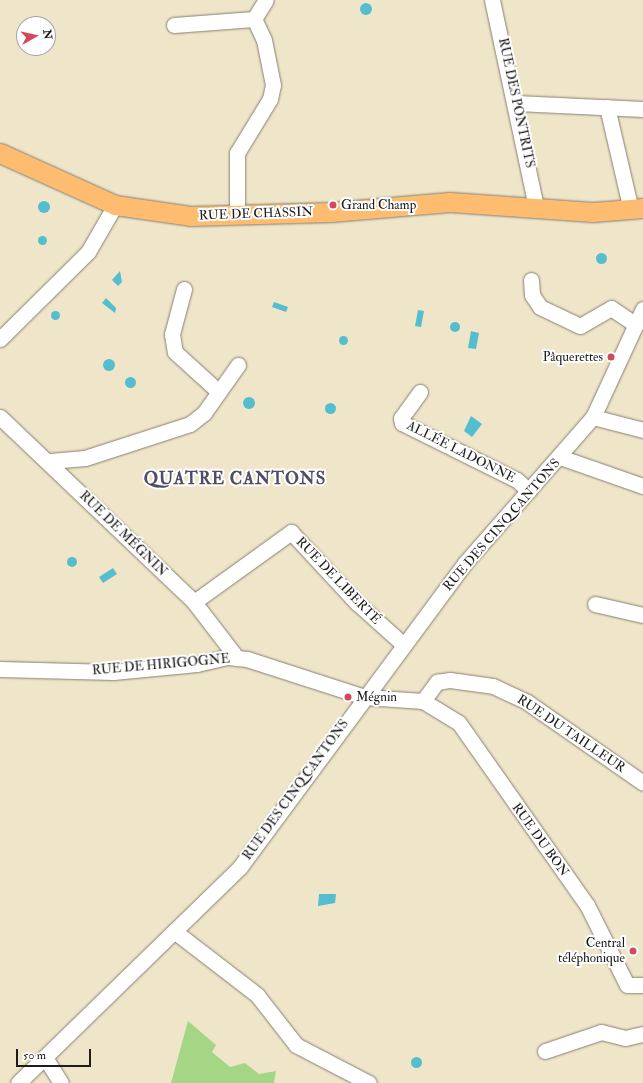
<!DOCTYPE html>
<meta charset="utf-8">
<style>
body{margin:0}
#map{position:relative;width:643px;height:1083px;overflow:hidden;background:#efe5c9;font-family:"IM FELL Double Pica",serif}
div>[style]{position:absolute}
.green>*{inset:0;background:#a4d686}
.water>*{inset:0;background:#54becf}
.round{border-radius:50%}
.roads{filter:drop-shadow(0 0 1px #868072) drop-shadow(0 0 1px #868072)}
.minor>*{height:15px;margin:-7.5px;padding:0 7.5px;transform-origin:7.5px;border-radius:7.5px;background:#fff}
.major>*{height:19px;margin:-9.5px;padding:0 9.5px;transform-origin:9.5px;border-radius:9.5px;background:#febc70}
.dots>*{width:11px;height:11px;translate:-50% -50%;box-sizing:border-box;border:2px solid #fff;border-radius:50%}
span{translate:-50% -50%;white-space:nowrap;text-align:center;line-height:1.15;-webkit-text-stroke:4px #fff;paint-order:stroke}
.street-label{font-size:13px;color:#1c1c1c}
.poi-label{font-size:13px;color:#1c1c1c}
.left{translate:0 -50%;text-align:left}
.right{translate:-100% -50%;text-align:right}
.district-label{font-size:17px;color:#504c65;font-weight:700;letter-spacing:1px}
.north{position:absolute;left:16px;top:16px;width:40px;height:40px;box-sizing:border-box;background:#fff;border:1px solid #a4a4a4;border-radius:50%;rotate:82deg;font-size:11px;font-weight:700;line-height:16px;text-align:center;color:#1c1c1c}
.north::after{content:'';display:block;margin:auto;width:14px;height:18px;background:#d1495b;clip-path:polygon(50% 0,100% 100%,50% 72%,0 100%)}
.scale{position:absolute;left:16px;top:1049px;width:75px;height:18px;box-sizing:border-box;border:2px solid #1c1c1c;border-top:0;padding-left:5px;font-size:12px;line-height:14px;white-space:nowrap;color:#1c1c1c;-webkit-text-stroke:3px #fff;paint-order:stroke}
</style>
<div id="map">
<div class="green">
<i style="clip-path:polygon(188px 1021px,216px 1045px,212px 1052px,230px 1067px,245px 1063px,259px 1074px,276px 1071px,274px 1083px,171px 1083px)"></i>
</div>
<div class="water">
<i class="round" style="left:360px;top:3px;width:12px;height:12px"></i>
<i class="round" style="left:38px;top:201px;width:12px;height:12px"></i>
<i class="round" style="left:37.5px;top:235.5px;width:9px;height:9px"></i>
<i class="round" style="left:595.5px;top:252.5px;width:11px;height:11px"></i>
<i style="clip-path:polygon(120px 271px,122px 282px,118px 286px,112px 280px)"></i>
<i style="clip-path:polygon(106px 298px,116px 308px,115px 313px,102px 303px)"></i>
<i style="clip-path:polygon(274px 302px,288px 307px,286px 312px,272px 307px)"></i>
<i style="clip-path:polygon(418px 310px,424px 311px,421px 327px,415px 326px)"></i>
<i class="round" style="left:50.5px;top:310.5px;width:9px;height:9px"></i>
<i class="round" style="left:450px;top:322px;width:10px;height:10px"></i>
<i style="clip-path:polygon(471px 331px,479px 333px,476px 349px,468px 348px)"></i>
<i class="round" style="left:338.5px;top:335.5px;width:9px;height:9px"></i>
<i class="round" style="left:103px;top:359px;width:12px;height:12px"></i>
<i class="round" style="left:124.5px;top:376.5px;width:11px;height:11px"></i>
<i class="round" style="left:243px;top:397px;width:12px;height:12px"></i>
<i class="round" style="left:324.5px;top:402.5px;width:11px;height:11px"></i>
<i style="clip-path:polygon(471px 416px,482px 424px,472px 437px,464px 431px)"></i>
<i class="round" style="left:67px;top:557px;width:10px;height:10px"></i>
<i style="clip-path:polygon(113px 568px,117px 574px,103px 583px,99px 577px)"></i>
<i style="clip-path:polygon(319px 894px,336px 894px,335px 903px,318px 906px)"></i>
<i class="round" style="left:410.5px;top:1056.5px;width:11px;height:11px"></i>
</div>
<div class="roads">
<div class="minor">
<i style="left:492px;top:0;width:212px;rotate:78deg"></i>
<i style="left:174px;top:25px;width:80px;rotate:-4.3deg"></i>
<i style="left:254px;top:19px;width:22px;rotate:-58deg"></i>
<i style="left:516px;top:103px;width:127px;rotate:2.7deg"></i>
<i style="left:607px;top:107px;width:106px;rotate:76.9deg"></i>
<i style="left:237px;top:215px;width:62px;rotate:-90deg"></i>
<i style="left:237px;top:153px;width:63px;rotate:-58.6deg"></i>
<i style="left:270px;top:99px;width:14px;rotate:-78deg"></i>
<i style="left:273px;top:85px;width:46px;rotate:-101.3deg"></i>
<i style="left:264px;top:40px;width:23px;rotate:-115deg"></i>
<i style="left:531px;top:280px;width:15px;rotate:86deg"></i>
<i style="left:532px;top:295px;width:14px;rotate:56deg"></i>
<i style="left:540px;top:307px;width:44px;rotate:25.4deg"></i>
<i style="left:580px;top:326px;width:36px;rotate:-30deg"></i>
<i style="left:611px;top:308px;width:30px;rotate:34deg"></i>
<i style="left:184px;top:289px;width:47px;rotate:104.9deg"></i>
<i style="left:172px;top:334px;width:18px;rotate:81deg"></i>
<i style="left:175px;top:352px;width:59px;rotate:42.3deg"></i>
<i style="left:0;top:339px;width:124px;rotate:-44.7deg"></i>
<i style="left:88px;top:252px;width:54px;rotate:-60.1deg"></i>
<i style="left:420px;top:392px;width:32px;rotate:126deg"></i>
<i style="left:401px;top:418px;width:5px;rotate:79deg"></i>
<i style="left:402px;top:423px;width:128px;rotate:26.4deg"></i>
<i style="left:517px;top:480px;width:16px;rotate:43deg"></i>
<i style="left:0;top:417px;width:268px;rotate:43.6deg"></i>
<i style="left:194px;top:602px;width:71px;rotate:52.5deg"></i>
<i style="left:593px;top:417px;width:52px;rotate:14.6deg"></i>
<i style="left:560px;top:457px;width:88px;rotate:19.3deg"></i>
<i style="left:50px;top:461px;width:35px;rotate:-5deg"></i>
<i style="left:85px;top:458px;width:110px;rotate:-17.9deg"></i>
<i style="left:190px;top:424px;width:18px;rotate:-38deg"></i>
<i style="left:204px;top:413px;width:59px;rotate:-54.7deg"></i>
<i style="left:194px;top:602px;width:120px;rotate:-35.8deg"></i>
<i style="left:291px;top:532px;width:97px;rotate:47.1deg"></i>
<i style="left:357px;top:603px;width:63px;rotate:41.8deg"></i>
<i style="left:595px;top:604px;width:49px;rotate:12.9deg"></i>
<i style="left:0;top:669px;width:113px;rotate:1.5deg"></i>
<i style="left:113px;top:672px;width:84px;rotate:-5.4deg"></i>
<i style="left:197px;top:664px;width:32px;rotate:-13deg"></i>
<i style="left:228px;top:657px;width:19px;rotate:6deg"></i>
<i style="left:247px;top:659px;width:124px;rotate:17.9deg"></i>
<i style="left:365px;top:697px;width:58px;rotate:3.9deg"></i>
<i style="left:423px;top:701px;width:24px;rotate:-54deg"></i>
<i style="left:437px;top:682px;width:13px;rotate:-9deg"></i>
<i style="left:450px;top:680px;width:43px;rotate:7.9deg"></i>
<i style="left:493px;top:686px;width:38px;rotate:25deg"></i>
<i style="left:527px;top:702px;width:141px;rotate:34.9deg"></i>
<i style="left:423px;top:701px;width:42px;rotate:31.4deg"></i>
<i style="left:459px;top:723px;width:223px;rotate:54.9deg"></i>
<i style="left:587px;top:905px;width:89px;rotate:63.4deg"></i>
<i style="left:627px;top:985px;width:16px"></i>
<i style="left:174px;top:931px;width:105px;rotate:37.6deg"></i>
<i style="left:257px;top:995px;width:63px;rotate:52deg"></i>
<i style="left:296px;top:1045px;width:82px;rotate:27.5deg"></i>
<i style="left:545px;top:1051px;width:59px;rotate:-18.7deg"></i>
<i style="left:601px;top:1032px;width:25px;rotate:14deg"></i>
<i style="left:625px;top:1038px;width:18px;rotate:-13deg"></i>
<i style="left:46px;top:1059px;width:28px;rotate:58deg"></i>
<i style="left:18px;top:1083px;width:310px;rotate:-44.2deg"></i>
<i style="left:240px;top:867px;width:378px;rotate:-53.5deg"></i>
<i style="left:465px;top:563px;width:194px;rotate:-48.8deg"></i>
<i style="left:593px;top:417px;width:119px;rotate:-65.2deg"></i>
</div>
<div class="major">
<i style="left:0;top:153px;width:126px;rotate:24.3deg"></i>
<i style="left:115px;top:205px;width:76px;rotate:8.3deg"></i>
<i style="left:190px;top:216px;width:141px;rotate:-1.6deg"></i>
<i style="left:331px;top:212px;width:119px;rotate:-4.8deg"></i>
<i style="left:450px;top:202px;width:143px;rotate:4deg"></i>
<i style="left:593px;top:212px;width:50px;rotate:-4.6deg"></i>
</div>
</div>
<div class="dots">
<i style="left:333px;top:205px;background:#d1495b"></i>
<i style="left:611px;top:357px;background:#d1495b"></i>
<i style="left:348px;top:697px;background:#d1495b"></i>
<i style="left:633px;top:951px;background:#d1495b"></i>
</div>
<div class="street-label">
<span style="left:516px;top:103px;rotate:78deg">RUE DES PONTRITS</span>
<span style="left:256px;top:214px;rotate:-2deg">RUE DE CHASSIN</span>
<span style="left:461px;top:452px;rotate:27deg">ALLÉE LADONNE</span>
<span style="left:502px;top:525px;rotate:-49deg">RUE DES CINQ CANTONS</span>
<span style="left:123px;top:534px;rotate:44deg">RUE DE MÉGNIN</span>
<span style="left:338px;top:581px;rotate:46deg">RUE DE LIBERTÉ</span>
<span style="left:161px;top:665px;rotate:-5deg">RUE DE HIRIGOGNE</span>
<span style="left:571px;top:734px;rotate:34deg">RUE DU TAILLEUR</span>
<span style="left:296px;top:790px;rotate:-54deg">RUE DES CINQ CANTONS</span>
<span style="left:540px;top:840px;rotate:54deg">RUE DU BON</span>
</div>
<div class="poi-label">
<span class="left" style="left:341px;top:205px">Grand Champ</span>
<span class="right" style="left:603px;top:357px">Pâquerettes</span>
<span class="left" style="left:356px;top:697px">Mégnin</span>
<span class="right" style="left:625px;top:951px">Central<br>téléphonique</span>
</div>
<div class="district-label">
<span style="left:235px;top:479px">QUATRE CANTONS</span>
</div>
<div class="north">N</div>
<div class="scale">50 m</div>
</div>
